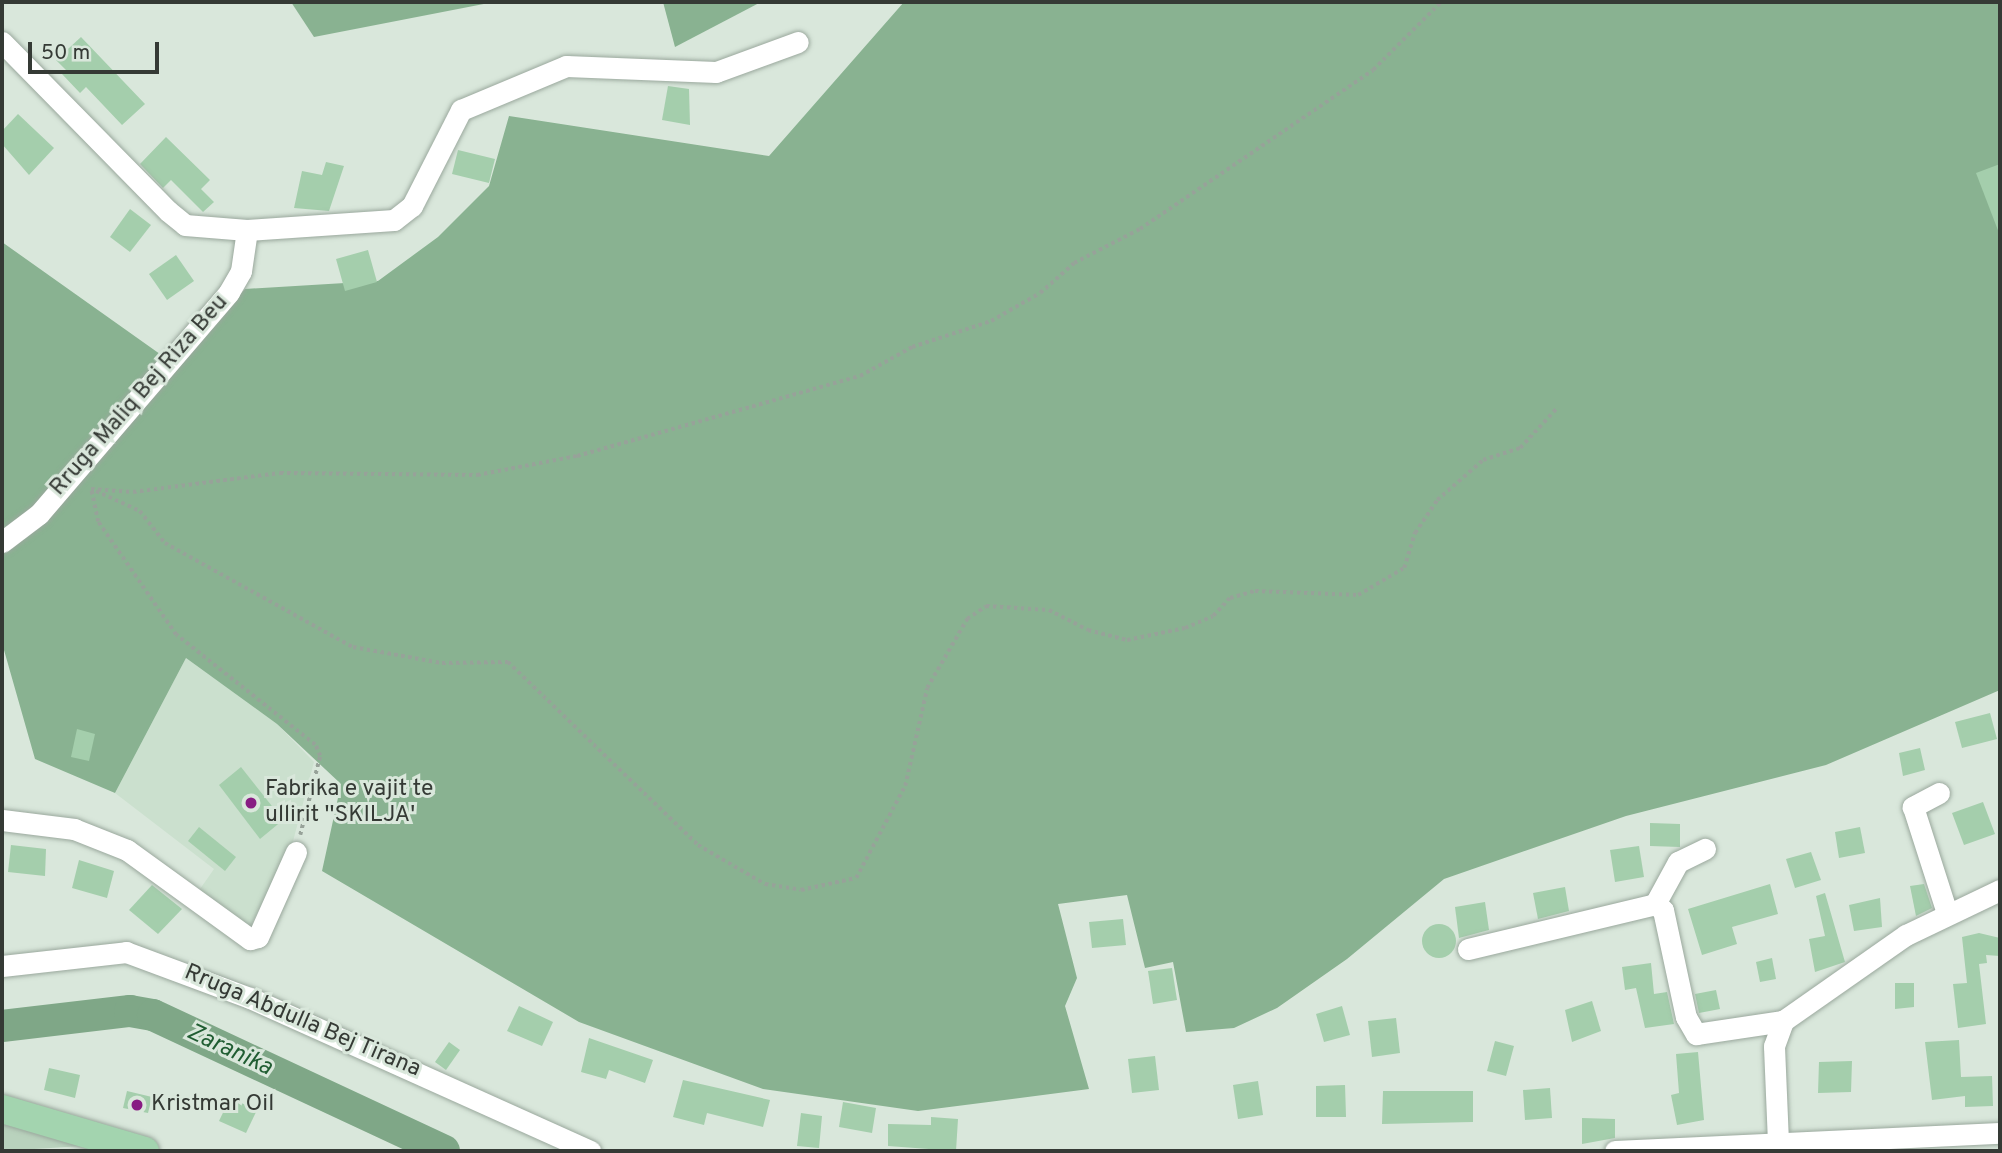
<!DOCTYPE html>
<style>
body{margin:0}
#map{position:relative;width:2002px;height:1153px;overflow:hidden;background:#d9e7db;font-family:Overpass,sans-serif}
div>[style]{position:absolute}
.built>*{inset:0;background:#cbe0ce}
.green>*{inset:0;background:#b9d2bd}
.forest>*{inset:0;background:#89b291}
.river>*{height:32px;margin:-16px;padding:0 16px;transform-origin:16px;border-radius:16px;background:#7fa787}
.building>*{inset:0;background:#a4ceac}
.round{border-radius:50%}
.path>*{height:3.5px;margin-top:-1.75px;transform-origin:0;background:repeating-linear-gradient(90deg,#97a299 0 3.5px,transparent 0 7px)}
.roads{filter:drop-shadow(0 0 2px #9aa89d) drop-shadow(0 0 2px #9aa89d)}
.minor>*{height:21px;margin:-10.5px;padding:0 10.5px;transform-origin:10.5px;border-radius:10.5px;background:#fff}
.major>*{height:28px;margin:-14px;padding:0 14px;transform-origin:14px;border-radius:14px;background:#a3d4af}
.dots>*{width:19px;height:19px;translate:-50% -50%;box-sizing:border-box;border:4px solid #d9e7db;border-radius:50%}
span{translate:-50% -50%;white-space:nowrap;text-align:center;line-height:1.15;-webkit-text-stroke:6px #d9e7db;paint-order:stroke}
.street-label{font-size:23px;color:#353a35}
.poi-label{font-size:23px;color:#353a35}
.left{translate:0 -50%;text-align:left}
.water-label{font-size:24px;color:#205d32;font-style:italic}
.frame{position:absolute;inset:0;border:4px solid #353a35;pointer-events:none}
.scale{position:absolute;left:28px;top:42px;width:131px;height:32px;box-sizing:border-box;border:4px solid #353a35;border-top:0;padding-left:9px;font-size:21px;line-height:24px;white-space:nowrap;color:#353a35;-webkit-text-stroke:5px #d9e7db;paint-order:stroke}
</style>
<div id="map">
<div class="built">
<i style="clip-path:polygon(186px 658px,277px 724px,314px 762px,292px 845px,247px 933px,193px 899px,214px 869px,115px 793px)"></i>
</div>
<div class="green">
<i style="clip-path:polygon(2px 1122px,83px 1146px,2px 1151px)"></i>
</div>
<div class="forest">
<i style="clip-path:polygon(291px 2px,494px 2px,314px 37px)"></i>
<i style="clip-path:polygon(663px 2px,761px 2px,675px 47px)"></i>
<i style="clip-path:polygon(904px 2px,2000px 2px,2000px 690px,1826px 765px,1626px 816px,1444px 879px,1347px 959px,1277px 1008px,1234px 1028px,1186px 1032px,1173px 962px,1145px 968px,1127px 895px,1058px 904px,1077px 978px,1065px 1006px,1089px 1089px,918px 1111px,763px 1089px,579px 1022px,322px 871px,341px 784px,277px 724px,186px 658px,115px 793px,35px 759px,2px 643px,2px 242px,174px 364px,245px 289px,378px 281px,438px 237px,489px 186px,509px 116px,769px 156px)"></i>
</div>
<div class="river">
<i style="left:2px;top:1026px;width:129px;rotate:-6.7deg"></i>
<i style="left:130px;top:1011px;width:23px;rotate:10deg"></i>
<i style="left:153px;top:1015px;width:321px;rotate:25deg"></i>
</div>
<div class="building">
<i style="clip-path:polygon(81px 37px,145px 104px,122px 125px,86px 87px,80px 93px,62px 74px,66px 70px,56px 60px)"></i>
<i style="clip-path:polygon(668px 86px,689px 89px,690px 125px,662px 120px)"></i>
<i style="clip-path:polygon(18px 114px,54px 148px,29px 175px,2px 144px,2px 131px)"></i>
<i style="clip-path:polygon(166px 137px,210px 180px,201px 189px,214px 202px,203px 212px,171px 180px,163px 188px,140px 164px)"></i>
<i style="clip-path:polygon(458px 150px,495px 159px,489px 183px,452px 174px)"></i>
<i style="clip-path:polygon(326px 162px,344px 166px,329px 211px,294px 208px,302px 171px,322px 175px)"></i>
<i style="clip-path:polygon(2000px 164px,2000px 233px,1999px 233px,1976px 173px)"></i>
<i style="clip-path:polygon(130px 209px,151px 225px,130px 252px,110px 237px)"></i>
<i style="clip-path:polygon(368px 250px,377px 282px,345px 291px,336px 259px)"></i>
<i style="clip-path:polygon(176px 255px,194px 281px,167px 300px,149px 274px)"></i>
<i style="clip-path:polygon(1990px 713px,1997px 739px,1962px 748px,1955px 722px)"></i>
<i style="clip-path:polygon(77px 729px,95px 734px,89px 761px,71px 757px)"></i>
<i style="clip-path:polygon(1920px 748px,1925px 770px,1903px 776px,1899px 753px)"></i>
<i style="clip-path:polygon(241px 767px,283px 820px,260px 839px,219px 785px)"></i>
<i style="clip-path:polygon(1983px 802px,1995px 834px,1964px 845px,1952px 813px)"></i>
<i style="clip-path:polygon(1650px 823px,1680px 824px,1680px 847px,1650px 846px)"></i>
<i style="clip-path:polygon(199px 827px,236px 857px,225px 871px,188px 841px)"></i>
<i style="clip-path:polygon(1860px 827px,1865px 853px,1839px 858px,1835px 832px)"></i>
<i style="clip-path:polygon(11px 845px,46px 849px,45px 876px,8px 872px)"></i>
<i style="clip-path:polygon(1639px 846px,1644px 877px,1615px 882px,1610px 850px)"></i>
<i style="clip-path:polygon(1811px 852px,1821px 880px,1795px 888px,1786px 859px)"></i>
<i style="clip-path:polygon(79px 860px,114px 871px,107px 898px,72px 888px)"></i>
<i style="clip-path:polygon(1770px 884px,1778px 914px,1732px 927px,1737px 944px,1702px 955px,1688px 909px)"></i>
<i style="clip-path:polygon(1924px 884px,1932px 908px,1916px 916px,1910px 886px)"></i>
<i style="clip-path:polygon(152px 885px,182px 909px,158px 934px,129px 910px)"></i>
<i style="clip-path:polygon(1565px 887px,1569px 911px,1538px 919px,1533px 893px)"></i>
<i style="clip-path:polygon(1825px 893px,1845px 962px,1815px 972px,1809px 939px,1825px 936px,1816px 896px)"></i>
<i style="clip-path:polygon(1880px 898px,1882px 927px,1854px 931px,1849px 905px)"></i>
<i style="clip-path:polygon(1485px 902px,1489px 930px,1459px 938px,1455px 907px)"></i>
<i style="clip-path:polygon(1123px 919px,1126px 945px,1092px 948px,1089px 922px)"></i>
<i class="round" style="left:1422px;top:924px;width:34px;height:34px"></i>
<i style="clip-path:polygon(1979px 933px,2000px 938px,2000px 956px,1986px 955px,1987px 963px,1979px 964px,1986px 1024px,1958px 1028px,1953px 984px,1967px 983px,1962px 937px)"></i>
<i style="clip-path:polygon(1772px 958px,1776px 979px,1760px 982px,1756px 962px)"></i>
<i style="clip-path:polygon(1651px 963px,1654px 994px,1667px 992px,1674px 1024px,1645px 1028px,1636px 988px,1625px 990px,1622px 967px)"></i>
<i style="clip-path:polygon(1172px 968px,1177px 1000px,1153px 1004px,1148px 971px)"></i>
<i style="clip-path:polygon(1895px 983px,1914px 983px,1914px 1007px,1895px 1009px)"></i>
<i style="clip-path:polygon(1716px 990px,1720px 1009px,1699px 1013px,1695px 994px)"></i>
<i style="clip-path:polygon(1592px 1001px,1601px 1031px,1572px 1042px,1565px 1010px)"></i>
<i style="clip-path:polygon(519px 1006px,553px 1022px,542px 1046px,507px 1031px)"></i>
<i style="clip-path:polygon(1342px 1006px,1350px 1035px,1324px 1042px,1316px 1014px)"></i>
<i style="clip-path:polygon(1396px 1018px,1400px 1053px,1372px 1057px,1368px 1021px)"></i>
<i style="clip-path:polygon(589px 1038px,653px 1060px,645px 1083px,609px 1070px,606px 1079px,581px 1072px)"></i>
<i style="clip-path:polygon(1959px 1040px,1961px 1077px,1992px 1076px,1993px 1106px,1965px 1107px,1965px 1096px,1932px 1100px,1925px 1042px)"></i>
<i style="clip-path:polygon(1495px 1041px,1514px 1046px,1506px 1076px,1487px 1071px)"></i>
<i style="clip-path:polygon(449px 1042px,460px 1050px,446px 1070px,435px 1062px)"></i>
<i style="clip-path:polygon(1698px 1052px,1704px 1120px,1677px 1125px,1671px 1095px,1679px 1093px,1676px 1054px)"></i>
<i style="clip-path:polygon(1155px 1056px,1159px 1090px,1132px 1093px,1128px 1059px)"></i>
<i style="clip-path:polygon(1852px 1061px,1851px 1092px,1818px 1093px,1819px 1062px)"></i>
<i style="clip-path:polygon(49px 1068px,80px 1075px,75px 1098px,44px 1090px)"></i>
<i style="clip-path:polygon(683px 1080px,770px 1100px,763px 1127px,707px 1113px,704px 1125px,673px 1117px)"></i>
<i style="clip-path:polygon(1258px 1081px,1263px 1115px,1238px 1119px,1233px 1085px)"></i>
<i style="clip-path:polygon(1345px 1085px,1346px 1117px,1316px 1117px,1316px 1086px)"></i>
<i style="clip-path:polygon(1550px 1088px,1552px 1118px,1525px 1120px,1523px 1090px)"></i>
<i style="clip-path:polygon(127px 1091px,152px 1097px,148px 1113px,123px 1108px)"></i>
<i style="clip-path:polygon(1383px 1091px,1473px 1091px,1473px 1122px,1382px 1124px)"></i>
<i style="clip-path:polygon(230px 1098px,257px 1110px,246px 1133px,219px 1121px)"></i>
<i style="clip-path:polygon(843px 1102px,876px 1108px,872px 1133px,839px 1127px)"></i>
<i style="clip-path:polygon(801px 1113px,822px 1116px,819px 1148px,797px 1146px)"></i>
<i style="clip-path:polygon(931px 1117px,958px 1119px,956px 1151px,888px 1146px,888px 1124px,931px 1125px)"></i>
<i style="clip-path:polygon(1582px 1118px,1615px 1119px,1615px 1138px,1582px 1144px)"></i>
</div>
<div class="path">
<i style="left:96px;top:491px;width:48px;rotate:24.4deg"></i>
<i style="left:140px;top:511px;width:41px;rotate:52deg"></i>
<i style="left:165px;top:543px;width:215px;rotate:29deg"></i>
<i style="left:353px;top:647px;width:90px;rotate:10.2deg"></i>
<i style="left:442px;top:663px;width:66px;rotate:-0.9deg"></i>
<i style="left:508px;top:662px;width:264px;rotate:43.9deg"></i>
<i style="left:698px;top:845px;width:78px;rotate:30.2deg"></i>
<i style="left:765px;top:884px;width:36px;rotate:9deg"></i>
<i style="left:801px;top:890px;width:56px;rotate:-12.3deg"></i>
<i style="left:856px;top:878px;width:104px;rotate:-62deg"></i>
<i style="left:905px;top:786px;width:100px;rotate:-77.3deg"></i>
<i style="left:927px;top:688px;width:80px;rotate:-59.9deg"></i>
<i style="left:967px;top:619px;width:23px;rotate:-34deg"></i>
<i style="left:986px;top:606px;width:63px;rotate:3.6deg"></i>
<i style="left:1049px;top:610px;width:44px;rotate:27.1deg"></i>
<i style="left:1088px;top:630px;width:40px;rotate:14.4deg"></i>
<i style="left:1127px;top:640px;width:59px;rotate:-11.7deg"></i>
<i style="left:1185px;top:628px;width:30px;rotate:-23deg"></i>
<i style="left:1213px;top:616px;width:25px;rotate:-47deg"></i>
<i style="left:1230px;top:598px;width:26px;rotate:-16deg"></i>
<i style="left:1255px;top:591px;width:103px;rotate:2.2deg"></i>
<i style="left:1358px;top:595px;width:53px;rotate:-30.4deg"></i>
<i style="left:1404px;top:568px;width:37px;rotate:-73deg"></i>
<i style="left:1415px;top:533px;width:40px;rotate:-56deg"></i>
<i style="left:1437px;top:500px;width:61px;rotate:-41deg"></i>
<i style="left:1483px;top:460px;width:39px;rotate:-18deg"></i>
<i style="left:1520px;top:448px;width:56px;rotate:-47.2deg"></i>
<i style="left:300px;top:835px;width:81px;rotate:-75.8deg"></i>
<i style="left:320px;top:756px;width:12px;rotate:-114deg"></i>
<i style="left:315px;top:745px;width:177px;rotate:-141.6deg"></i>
<i style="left:176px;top:635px;width:137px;rotate:-124.6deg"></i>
<i style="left:98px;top:522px;width:34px;rotate:-102deg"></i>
<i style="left:91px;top:489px;width:42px;rotate:4.1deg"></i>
<i style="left:133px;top:492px;width:148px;rotate:-7.4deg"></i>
<i style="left:280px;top:473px;width:197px;rotate:0.6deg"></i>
<i style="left:477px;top:475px;width:102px;rotate:-10.8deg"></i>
<i style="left:577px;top:456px;width:294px;rotate:-15.8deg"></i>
<i style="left:860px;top:376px;width:60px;rotate:-29.1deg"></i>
<i style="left:912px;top:347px;width:83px;rotate:-18.2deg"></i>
<i style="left:991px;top:321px;width:56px;rotate:-29.7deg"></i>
<i style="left:1040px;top:293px;width:45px;rotate:-41.4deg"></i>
<i style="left:1074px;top:263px;width:74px;rotate:-27.3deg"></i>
<i style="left:1140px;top:229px;width:282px;rotate:-34.3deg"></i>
<i style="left:1373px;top:70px;width:96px;rotate:-45deg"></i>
</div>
<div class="roads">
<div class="minor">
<i style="left:2px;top:42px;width:237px;rotate:45.5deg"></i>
<i style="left:168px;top:211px;width:22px;rotate:39deg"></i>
<i style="left:185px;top:225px;width:62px;rotate:4.6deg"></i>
<i style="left:247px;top:230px;width:147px;rotate:-3.9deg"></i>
<i style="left:394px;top:220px;width:23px;rotate:-38deg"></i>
<i style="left:412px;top:206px;width:108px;rotate:-63deg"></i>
<i style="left:461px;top:110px;width:114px;rotate:-22.7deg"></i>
<i style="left:566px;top:66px;width:150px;rotate:2.3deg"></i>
<i style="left:716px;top:72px;width:87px;rotate:-20.1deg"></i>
<i style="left:2px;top:542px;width:46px;rotate:-37.1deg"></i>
<i style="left:39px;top:514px;width:292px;rotate:-49.4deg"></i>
<i style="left:229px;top:292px;width:24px;rotate:-60deg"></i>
<i style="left:241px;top:271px;width:41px;rotate:-81.7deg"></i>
<i style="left:1939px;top:793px;width:30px;rotate:152deg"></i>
<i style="left:1913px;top:807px;width:111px;rotate:72.2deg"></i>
<i style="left:2px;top:820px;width:73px;rotate:7.1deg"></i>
<i style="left:74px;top:829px;width:57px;rotate:21.6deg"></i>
<i style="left:127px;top:850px;width:152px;rotate:35.9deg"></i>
<i style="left:250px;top:939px;width:8px;rotate:-14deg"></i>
<i style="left:258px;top:937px;width:93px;rotate:-65.9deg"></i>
<i style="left:1655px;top:904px;width:48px;rotate:-61.3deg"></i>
<i style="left:1678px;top:862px;width:30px;rotate:-26deg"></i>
<i style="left:1468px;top:949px;width:192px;rotate:-13.5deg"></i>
<i style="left:1655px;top:904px;width:10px;rotate:37deg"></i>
<i style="left:1663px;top:910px;width:109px;rotate:77.9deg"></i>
<i style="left:1686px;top:1017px;width:20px;rotate:60deg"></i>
<i style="left:1696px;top:1034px;width:88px;rotate:-8.5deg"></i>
<i style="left:2px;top:966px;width:125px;rotate:-6.4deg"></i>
<i style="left:126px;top:952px;width:132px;rotate:20.4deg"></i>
<i style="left:250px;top:998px;width:373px;rotate:24.2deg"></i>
<i style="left:1778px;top:1142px;width:96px;rotate:-92.4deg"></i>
<i style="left:1774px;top:1046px;width:27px;rotate:-70deg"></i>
<i style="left:1783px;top:1021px;width:150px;rotate:-35deg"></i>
<i style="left:1906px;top:935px;width:104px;rotate:-25.6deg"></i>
<i style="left:1615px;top:1151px;width:385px;rotate:-2.7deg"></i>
</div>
<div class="major">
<i style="left:2px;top:1109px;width:149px;rotate:16.4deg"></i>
</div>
</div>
<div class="dots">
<i style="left:251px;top:803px;background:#881d83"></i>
<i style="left:137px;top:1105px;background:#881d83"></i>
</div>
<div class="street-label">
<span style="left:140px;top:396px;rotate:-49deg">Rruga Maliq Bej Riza Beu</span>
<span style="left:302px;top:1022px;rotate:23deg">Rruga Abdulla Bej Tirana</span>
</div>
<div class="poi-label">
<span class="left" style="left:265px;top:803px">Fabrika e vajit te<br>ullirit ''SKILJA'</span>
<span class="left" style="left:151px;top:1105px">Kristmar Oil</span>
</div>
<div class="water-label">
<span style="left:229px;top:1051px;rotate:25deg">Zaranika</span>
</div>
<div class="frame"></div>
<div class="scale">50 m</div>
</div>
